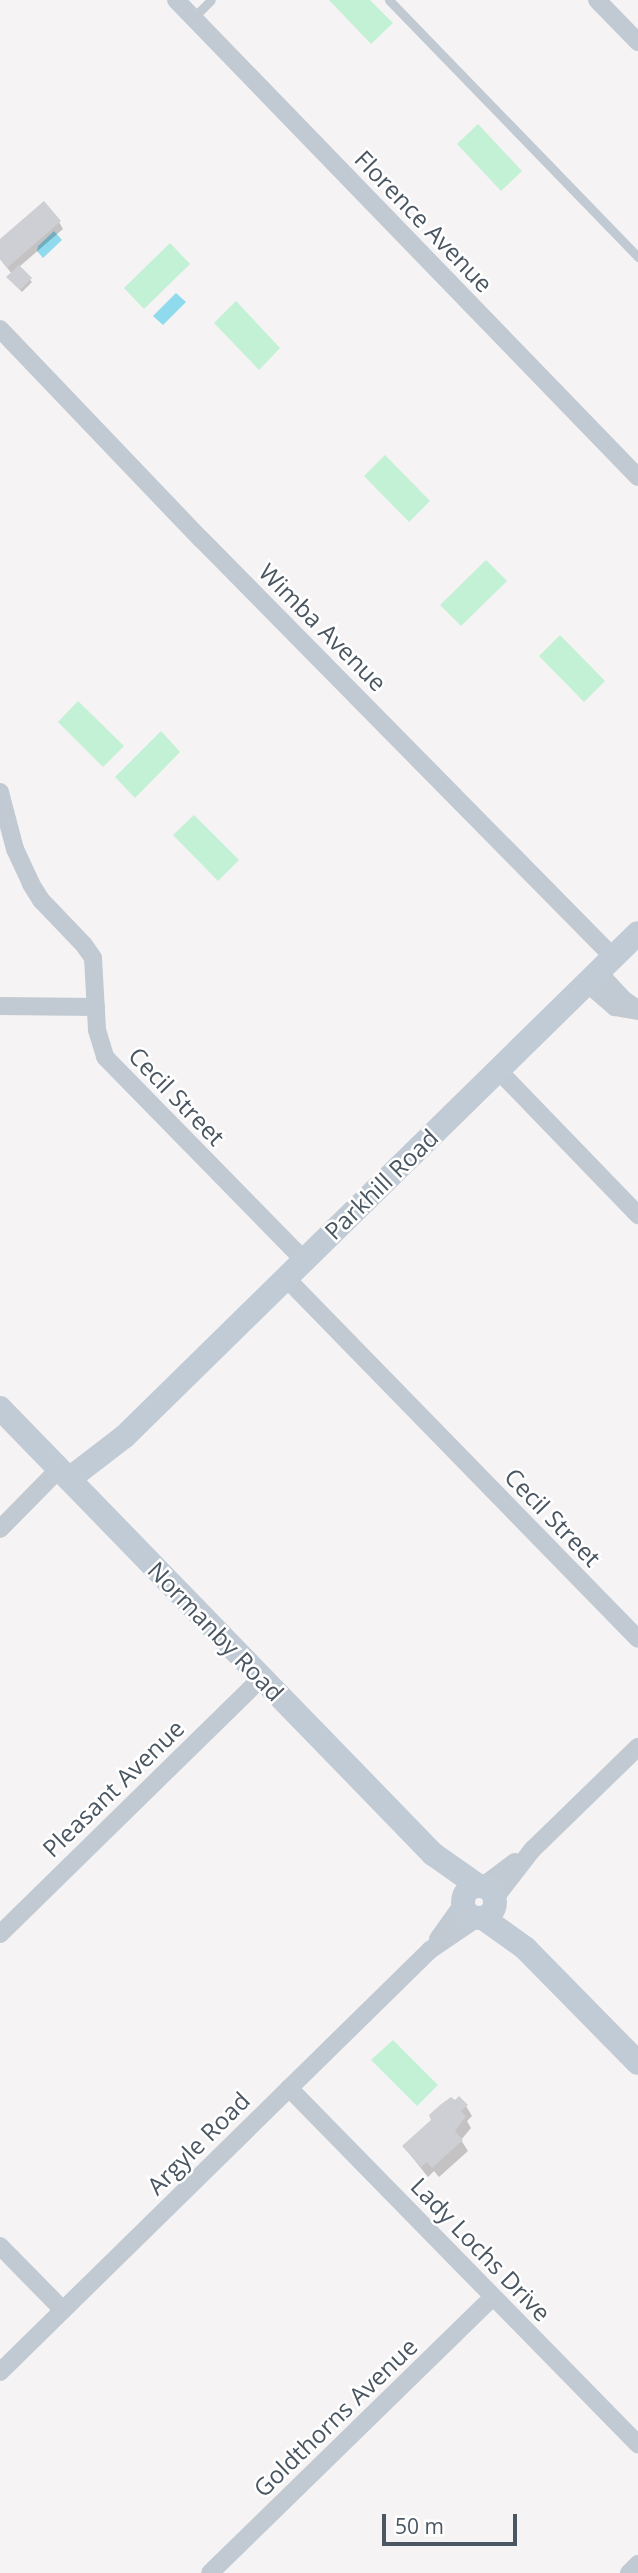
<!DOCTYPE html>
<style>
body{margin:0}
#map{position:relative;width:638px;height:2573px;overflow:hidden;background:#f5f3f3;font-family:"Open Sans",sans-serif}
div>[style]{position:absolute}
.green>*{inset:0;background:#c3f1d5}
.water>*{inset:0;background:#90daee}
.shadow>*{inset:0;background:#0003}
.building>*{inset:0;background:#cdcfd5}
.lane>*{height:9px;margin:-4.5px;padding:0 4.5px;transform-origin:4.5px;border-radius:4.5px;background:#c1cad2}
.street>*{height:18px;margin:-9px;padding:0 9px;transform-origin:9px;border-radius:9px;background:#c1cad2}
.secondary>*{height:24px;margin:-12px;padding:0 12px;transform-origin:12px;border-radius:12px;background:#c1cbd6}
.secondary>.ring{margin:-12px;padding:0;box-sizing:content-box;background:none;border:24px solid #c1cbd6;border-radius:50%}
span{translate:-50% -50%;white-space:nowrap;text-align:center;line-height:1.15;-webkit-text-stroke:5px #fff;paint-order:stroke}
.street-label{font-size:24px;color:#4a5661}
.scale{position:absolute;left:382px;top:2514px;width:135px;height:32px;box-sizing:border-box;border:4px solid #4a5661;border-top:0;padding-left:9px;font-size:21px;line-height:24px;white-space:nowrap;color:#4a5661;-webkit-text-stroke:5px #fff;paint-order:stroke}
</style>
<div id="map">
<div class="green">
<i style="clip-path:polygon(329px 0,370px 0,393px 23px,371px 44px)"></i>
<i style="clip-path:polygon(478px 124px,522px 171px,501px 191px,457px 144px)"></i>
<i style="clip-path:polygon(170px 243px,190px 264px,144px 309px,124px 288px)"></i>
<i style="clip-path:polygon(236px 301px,280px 348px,259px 370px,214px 323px)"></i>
<i style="clip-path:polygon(385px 455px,430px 501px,409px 522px,364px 476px)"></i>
<i style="clip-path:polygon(486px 560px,507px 581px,461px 626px,440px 605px)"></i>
<i style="clip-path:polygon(560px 635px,605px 681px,584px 702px,539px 656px)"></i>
<i style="clip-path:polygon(78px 701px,124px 746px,103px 767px,58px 722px)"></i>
<i style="clip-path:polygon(161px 731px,180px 752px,135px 798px,115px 777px)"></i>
<i style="clip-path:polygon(194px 815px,239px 860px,218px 881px,173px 835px)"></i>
<i style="clip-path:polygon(393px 2040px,438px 2085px,417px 2106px,371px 2060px)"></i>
</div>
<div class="water">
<i style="clip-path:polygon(54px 231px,62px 240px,43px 258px,37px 251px,38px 246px)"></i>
<i style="clip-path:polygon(176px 293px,186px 302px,163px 325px,153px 316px)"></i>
</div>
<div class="shadow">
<i style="clip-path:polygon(59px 222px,63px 229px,19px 267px,32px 282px,22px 292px,10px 280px,12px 274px,0 259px,0 241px)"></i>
<i style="clip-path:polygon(466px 2106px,472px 2116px,467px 2121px,471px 2128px,461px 2140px,468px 2151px,439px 2177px,434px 2171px,428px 2177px,404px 2147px)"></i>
</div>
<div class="building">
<i style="clip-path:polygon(44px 201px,61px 221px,7px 268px,0 259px,0 239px)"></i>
<i style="clip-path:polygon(19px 265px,32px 278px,20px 290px,6px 277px)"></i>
<i style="clip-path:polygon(459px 2096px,468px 2105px,461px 2111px,466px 2116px,455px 2131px,463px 2140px,432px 2168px,427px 2162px,421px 2167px,402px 2146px,431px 2120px,429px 2115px,440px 2105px,451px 2097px,455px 2100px)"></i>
</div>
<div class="lane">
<i style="left:389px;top:0;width:358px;rotate:45.9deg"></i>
<i style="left:193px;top:18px;width:25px;rotate:-45deg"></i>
</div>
<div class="street">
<i style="left:176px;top:0;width:664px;rotate:45.92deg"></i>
<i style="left:597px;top:0;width:59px;rotate:45.7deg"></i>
<i style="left:0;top:329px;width:291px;rotate:46.3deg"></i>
<i style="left:201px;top:539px;width:587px;rotate:45.41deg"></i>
<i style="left:0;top:792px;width:59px;rotate:75.3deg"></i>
<i style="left:15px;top:849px;width:38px;rotate:65deg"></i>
<i style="left:31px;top:884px;width:19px;rotate:58deg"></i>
<i style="left:41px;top:900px;width:62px;rotate:46.3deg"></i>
<i style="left:84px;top:945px;width:16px;rotate:55deg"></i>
<i style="left:93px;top:958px;width:72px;rotate:86.8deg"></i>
<i style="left:97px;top:1030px;width:28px;rotate:73deg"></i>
<i style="left:105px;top:1057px;width:284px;rotate:45.6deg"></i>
<i style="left:598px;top:972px;width:37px;rotate:47deg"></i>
<i style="left:623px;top:999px;width:16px;rotate:35deg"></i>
<i style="left:587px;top:983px;width:37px;rotate:41deg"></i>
<i style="left:615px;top:1007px;width:23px;rotate:10deg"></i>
<i style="left:0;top:1006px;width:96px;rotate:0.6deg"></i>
<i style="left:498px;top:1070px;width:202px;rotate:46deg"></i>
<i style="left:286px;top:1278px;width:504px;rotate:45.72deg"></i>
<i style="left:0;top:1529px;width:84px;rotate:-45.5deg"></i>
<i style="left:483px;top:1886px;width:40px;rotate:-37deg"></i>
<i style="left:495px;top:1898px;width:61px;rotate:-52.4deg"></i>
<i style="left:532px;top:1850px;width:148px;rotate:-44.2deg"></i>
<i style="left:0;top:1934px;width:366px;rotate:-44.4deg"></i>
<i style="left:438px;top:1939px;width:43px;rotate:-54.5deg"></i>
<i style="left:289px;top:2088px;width:499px;rotate:45.6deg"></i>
<i style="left:0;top:2246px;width:90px;rotate:45.5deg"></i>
<i style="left:0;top:2372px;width:602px;rotate:-44.46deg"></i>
<i style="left:430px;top:1950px;width:57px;rotate:-34.2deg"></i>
<i style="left:210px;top:2573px;width:395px;rotate:-44.3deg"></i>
<i style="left:629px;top:2573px;width:13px;rotate:-45deg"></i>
</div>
<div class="secondary">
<i style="left:0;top:1408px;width:622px;rotate:45.85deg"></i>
<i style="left:433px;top:1854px;width:54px;rotate:35.2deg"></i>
<i style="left:69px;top:1479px;width:71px;rotate:-37.5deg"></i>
<i style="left:125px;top:1436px;width:718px;rotate:-44.44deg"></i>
<i class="ring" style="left:463px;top:1886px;width:8px;height:8px"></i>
<i style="left:483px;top:1918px;width:52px;rotate:35.5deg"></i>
<i style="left:525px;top:1948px;width:161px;rotate:45.5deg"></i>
</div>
<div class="street-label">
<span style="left:424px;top:221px;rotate:46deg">Florence Avenue</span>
<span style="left:323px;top:627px;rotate:45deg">Wimba Avenue</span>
<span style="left:177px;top:1096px;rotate:46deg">Cecil Street</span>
<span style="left:381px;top:1184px;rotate:-44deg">Parkhill Road</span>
<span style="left:553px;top:1517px;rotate:46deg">Cecil Street</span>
<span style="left:216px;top:1631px;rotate:46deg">Normanby Road</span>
<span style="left:113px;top:1788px;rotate:-44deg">Pleasant Avenue</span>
<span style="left:198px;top:2143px;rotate:-45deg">Argyle Road</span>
<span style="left:481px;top:2249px;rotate:46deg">Lady Lochs Drive</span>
<span style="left:335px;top:2417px;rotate:-44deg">Goldthorns Avenue</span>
</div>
<div class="scale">50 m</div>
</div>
